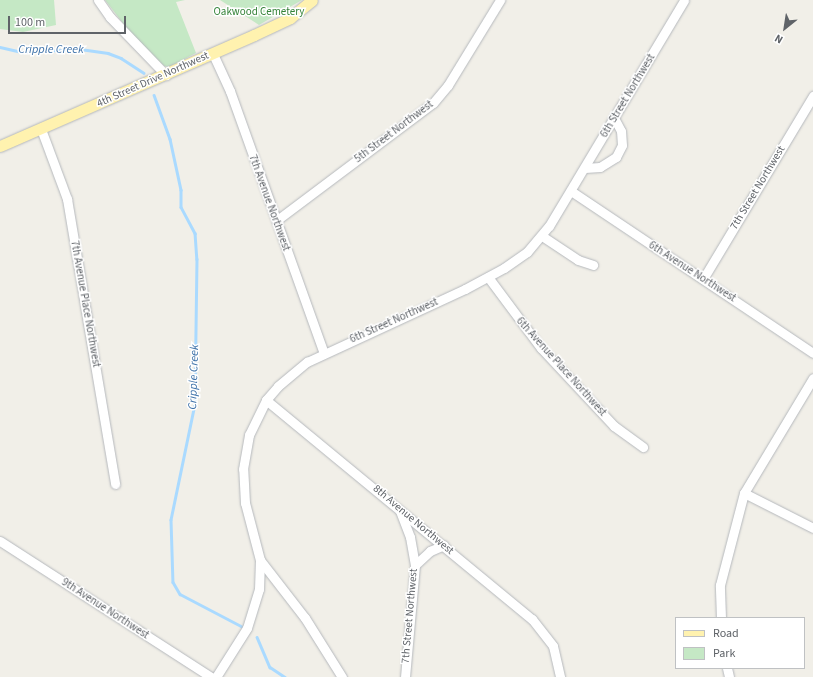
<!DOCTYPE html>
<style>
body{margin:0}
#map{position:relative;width:813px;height:677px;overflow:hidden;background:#f1efe8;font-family:"Source Sans 3",sans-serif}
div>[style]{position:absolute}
.green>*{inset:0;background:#c5e8c5}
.stream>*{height:2.5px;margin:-1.25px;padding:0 1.25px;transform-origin:1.25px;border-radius:1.25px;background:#aadaff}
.roads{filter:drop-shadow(0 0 1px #b5b8bc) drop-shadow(0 0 1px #b5b8bc)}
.minor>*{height:9px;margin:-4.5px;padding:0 4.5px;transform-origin:4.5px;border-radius:4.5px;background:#fff}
.major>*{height:11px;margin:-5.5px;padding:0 5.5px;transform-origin:5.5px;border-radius:5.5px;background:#fff2af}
span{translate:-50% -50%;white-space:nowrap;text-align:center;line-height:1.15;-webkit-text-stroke:3px #fff;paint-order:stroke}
.park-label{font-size:11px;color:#348238}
.street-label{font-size:11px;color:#5f6368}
.water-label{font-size:12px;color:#4174aa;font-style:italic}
.legend{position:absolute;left:675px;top:617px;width:130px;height:52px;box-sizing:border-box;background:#fff;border:1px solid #bfc1c3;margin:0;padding:5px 7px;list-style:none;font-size:12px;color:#5f6368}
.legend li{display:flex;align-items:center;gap:8px;height:20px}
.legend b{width:20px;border:1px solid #bfc1c3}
.north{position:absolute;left:765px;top:8px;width:40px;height:40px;-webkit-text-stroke:3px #fff;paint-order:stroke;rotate:210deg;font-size:11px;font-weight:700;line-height:16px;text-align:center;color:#5f6368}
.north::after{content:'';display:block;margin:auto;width:14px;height:18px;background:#5f6368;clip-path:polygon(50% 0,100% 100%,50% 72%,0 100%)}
.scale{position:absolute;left:8px;top:16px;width:118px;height:18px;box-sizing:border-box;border:2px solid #5f6368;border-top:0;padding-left:5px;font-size:12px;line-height:14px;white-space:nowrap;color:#5f6368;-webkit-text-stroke:3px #fff;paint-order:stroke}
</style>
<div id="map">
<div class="green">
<i style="clip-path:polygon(0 0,54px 0,56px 25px,23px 32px,0 29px)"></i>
<i style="clip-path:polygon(105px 0,185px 0,176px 2px,196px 53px,169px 67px,164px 66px,129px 31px)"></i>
<i style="clip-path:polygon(220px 0,302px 0,259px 25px)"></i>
</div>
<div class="stream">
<i style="left:0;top:47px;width:23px;rotate:13deg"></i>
<i style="left:22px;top:52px;width:58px;rotate:-3deg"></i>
<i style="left:80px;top:49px;width:28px;rotate:8deg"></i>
<i style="left:108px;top:53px;width:14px;rotate:21deg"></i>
<i style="left:121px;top:58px;width:27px;rotate:33deg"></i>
<i style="left:154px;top:95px;width:47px;rotate:70deg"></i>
<i style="left:170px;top:139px;width:52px;rotate:77.8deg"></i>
<i style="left:181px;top:190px;width:17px;rotate:90deg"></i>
<i style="left:181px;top:207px;width:30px;rotate:62deg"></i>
<i style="left:195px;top:233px;width:26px;rotate:86deg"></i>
<i style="left:197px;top:259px;width:145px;rotate:90.8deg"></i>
<i style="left:195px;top:404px;width:118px;rotate:101.7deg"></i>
<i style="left:171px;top:520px;width:62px;rotate:88.2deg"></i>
<i style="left:173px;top:582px;width:14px;rotate:60deg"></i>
<i style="left:180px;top:594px;width:69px;rotate:27.7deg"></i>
<i style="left:257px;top:637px;width:33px;rotate:67deg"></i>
<i style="left:270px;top:667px;width:18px;rotate:34deg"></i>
</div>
<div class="roads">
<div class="minor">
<i style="left:98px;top:0;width:21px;rotate:55deg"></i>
<i style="left:110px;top:17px;width:81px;rotate:46deg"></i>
<i style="left:213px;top:54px;width:41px;rotate:65.3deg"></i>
<i style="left:230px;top:91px;width:278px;rotate:70.3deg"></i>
<i style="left:41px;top:129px;width:75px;rotate:69.6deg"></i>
<i style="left:67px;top:199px;width:289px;rotate:80.4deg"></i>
<i style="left:585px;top:168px;width:15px;rotate:-4deg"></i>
<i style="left:600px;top:167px;width:19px;rotate:-32deg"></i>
<i style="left:616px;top:157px;width:13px;rotate:-63deg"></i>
<i style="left:622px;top:145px;width:14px;rotate:-94deg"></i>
<i style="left:621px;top:131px;width:15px;rotate:-118deg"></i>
<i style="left:571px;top:191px;width:291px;rotate:33.8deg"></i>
<i style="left:277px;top:220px;width:195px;rotate:-36.9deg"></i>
<i style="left:433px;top:103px;width:23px;rotate:-50deg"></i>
<i style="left:448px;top:85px;width:100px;rotate:-58.5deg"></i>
<i style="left:542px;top:236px;width:43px;rotate:33.7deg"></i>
<i style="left:578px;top:260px;width:16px;rotate:18deg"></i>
<i style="left:488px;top:277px;width:89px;rotate:53.3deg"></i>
<i style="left:541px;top:348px;width:107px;rotate:46.9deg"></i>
<i style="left:614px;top:426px;width:36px;rotate:36deg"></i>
<i style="left:703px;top:279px;width:214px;rotate:-59deg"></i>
<i style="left:266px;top:400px;width:345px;rotate:39.5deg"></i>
<i style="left:532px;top:619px;width:34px;rotate:52deg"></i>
<i style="left:553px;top:646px;width:32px;rotate:77deg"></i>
<i style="left:744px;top:493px;width:77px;rotate:26.9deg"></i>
<i style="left:400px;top:511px;width:28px;rotate:69deg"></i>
<i style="left:410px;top:537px;width:28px;rotate:80deg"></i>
<i style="left:415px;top:565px;width:112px;rotate:95.1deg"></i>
<i style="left:0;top:541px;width:251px;rotate:32.8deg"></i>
<i style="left:260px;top:560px;width:73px;rotate:52.2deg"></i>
<i style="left:305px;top:618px;width:70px;rotate:57.9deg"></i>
<i style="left:415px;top:565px;width:21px;rotate:-43deg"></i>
<i style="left:430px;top:551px;width:15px;rotate:-23deg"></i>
<i style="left:721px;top:618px;width:33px;rotate:-92deg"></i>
<i style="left:720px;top:585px;width:95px;rotate:-75.4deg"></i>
<i style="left:744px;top:493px;width:134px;rotate:-59deg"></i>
<i style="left:727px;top:668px;width:9px;rotate:77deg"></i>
<i style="left:216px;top:677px;width:58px;rotate:-57.7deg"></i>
<i style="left:247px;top:628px;width:41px;rotate:-72.9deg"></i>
<i style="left:259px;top:589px;width:29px;rotate:-88deg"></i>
<i style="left:260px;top:560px;width:59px;rotate:-104.7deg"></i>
<i style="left:245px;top:503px;width:34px;rotate:-93deg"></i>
<i style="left:243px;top:469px;width:35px;rotate:-80deg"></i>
<i style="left:249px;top:435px;width:39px;rotate:-64deg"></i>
<i style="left:266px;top:400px;width:18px;rotate:-49deg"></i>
<i style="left:278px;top:386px;width:38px;rotate:-40deg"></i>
<i style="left:307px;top:362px;width:174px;rotate:-24.8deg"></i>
<i style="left:465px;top:289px;width:44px;rotate:-28.3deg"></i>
<i style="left:504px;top:268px;width:28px;rotate:-35deg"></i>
<i style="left:527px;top:252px;width:34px;rotate:-50deg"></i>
<i style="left:549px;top:226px;width:263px;rotate:-59.1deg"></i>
</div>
<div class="major">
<i style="left:0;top:146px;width:277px;rotate:-23.6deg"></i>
<i style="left:254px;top:35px;width:40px;rotate:-25deg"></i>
<i style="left:290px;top:18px;width:28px;rotate:-39deg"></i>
</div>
</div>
<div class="park-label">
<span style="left:259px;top:12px">Oakwood Cemetery</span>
</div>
<div class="street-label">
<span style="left:153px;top:80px;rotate:-24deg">4th Street Drive Northwest</span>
<span style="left:628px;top:96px;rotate:-59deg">6th Street Northwest</span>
<span style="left:394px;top:132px;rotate:-37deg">5th Street Northwest</span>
<span style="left:758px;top:188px;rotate:-59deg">7th Street Northwest</span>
<span style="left:269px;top:203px;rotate:70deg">7th Avenue Northwest</span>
<span style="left:692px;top:272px;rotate:33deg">6th Avenue Northwest</span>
<span style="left:85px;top:304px;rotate:80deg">7th Avenue Place Northwest</span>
<span style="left:394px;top:321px;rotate:-24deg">6th Street Northwest</span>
<span style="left:561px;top:367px;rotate:48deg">6th Avenue Place Northwest</span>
<span style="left:413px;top:520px;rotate:40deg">8th Avenue Northwest</span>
<span style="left:105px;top:609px;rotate:33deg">9th Avenue Northwest</span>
<span style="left:410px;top:616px;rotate:-85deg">7th Street Northwest</span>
</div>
<div class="water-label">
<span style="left:51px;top:50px">Cripple Creek</span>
<span style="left:194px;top:377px;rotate:-88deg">Cripple Creek</span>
</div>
<ul class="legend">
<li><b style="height:5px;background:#fff2af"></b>Road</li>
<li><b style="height:11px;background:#c5e8c5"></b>Park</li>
</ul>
<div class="north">N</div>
<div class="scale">100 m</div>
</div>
